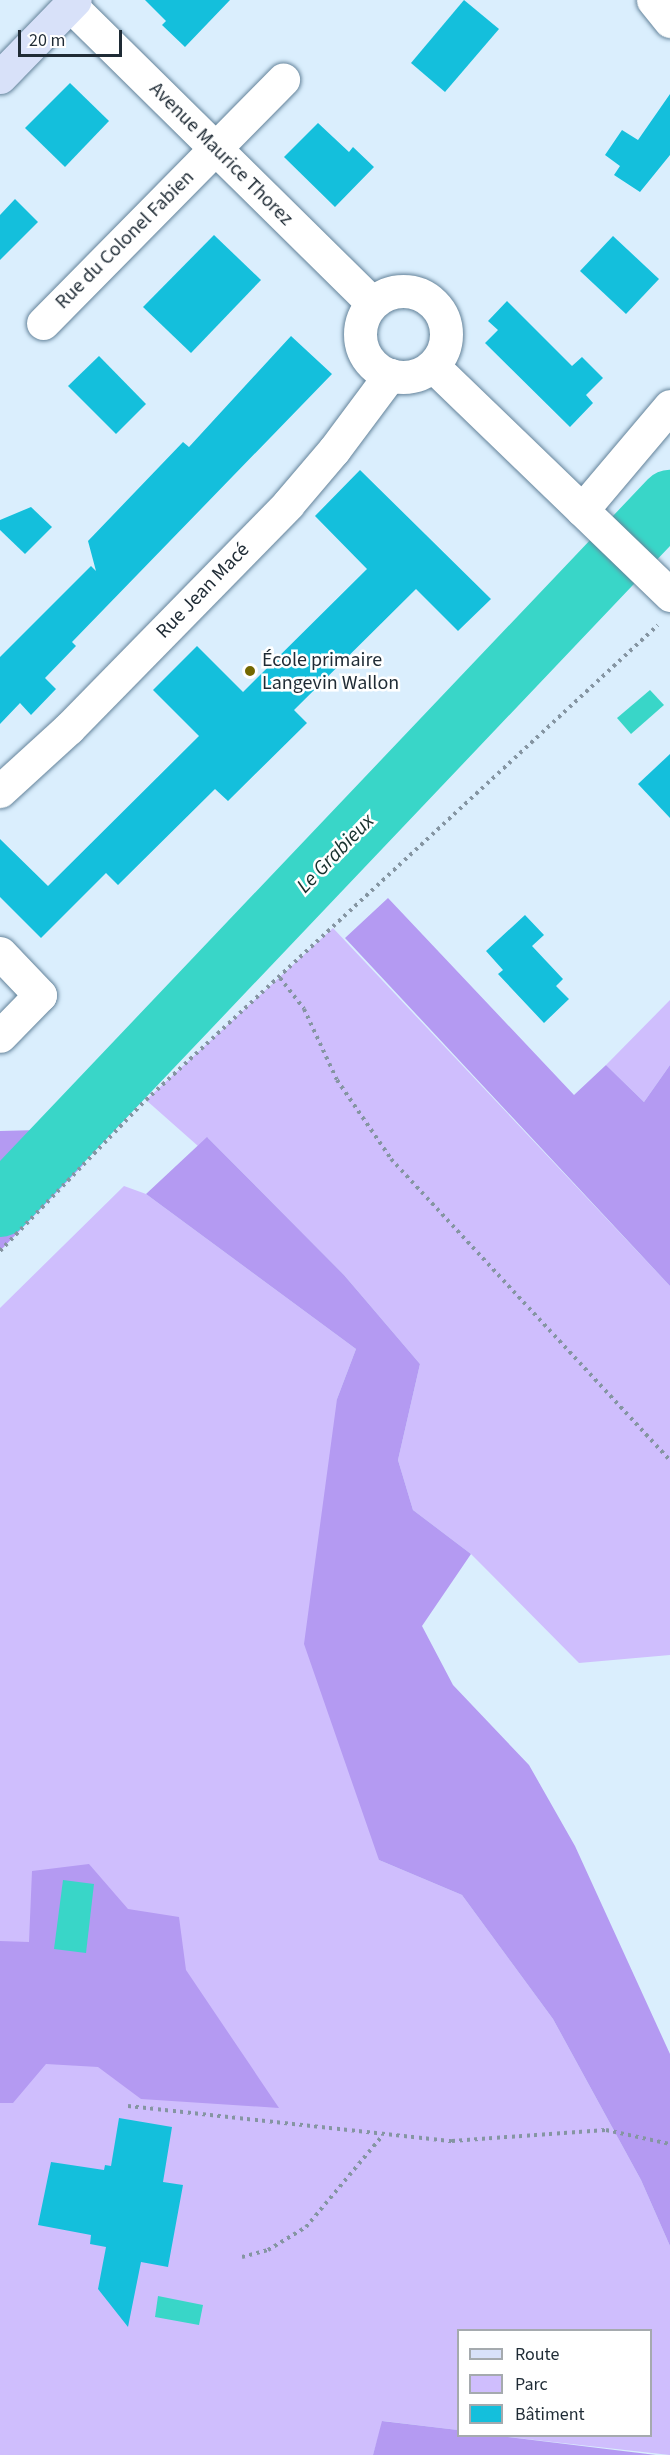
<!DOCTYPE html>
<meta charset="utf-8">
<style>
body{margin:0}
#map{position:relative;width:670px;height:2455px;overflow:hidden;background:#daeefd;font-family:"Source Sans 3",sans-serif}
div>[style]{position:absolute}
.green>*{inset:0;background:#cfbefd}
.forest>*{inset:0;background:#b49af2}
.water>*{inset:0;background:#39d6c8}
.river>*{height:62px;margin:-31px;padding:0 31px;transform-origin:31px;border-radius:31px;background:#39d6c8}
.building>*{inset:0;background:#14bfdc}
.path>*{height:4px;margin-top:-2px;transform-origin:0;background:repeating-linear-gradient(90deg,#8595a2 0 3px,transparent 0 7.5px)}
.roads{filter:drop-shadow(0 0 2px #64839a) drop-shadow(0 0 2px #64839a)}
.minor>*{height:33px;margin:-16.5px;padding:0 16.5px;transform-origin:16.5px;border-radius:16.5px;background:#fff}
.minor>.ring{margin:-16.5px;padding:0;box-sizing:content-box;background:none;border:33px solid #fff;border-radius:50%}
.major>*{height:33px;margin:-16.5px;padding:0 16.5px;transform-origin:16.5px;border-radius:16.5px;background:#d8e1f9}
.dots>*{width:16px;height:16px;translate:-50% -50%;box-sizing:border-box;border:3px solid #fff;border-radius:50%}
span{translate:-50% -50%;white-space:nowrap;text-align:center;line-height:1.15;-webkit-text-stroke:5px #fff;paint-order:stroke}
.street-label{font-size:20px;color:#1f2b35}
.poi-label{font-size:20px;color:#1f2b35}
.left{translate:0 -50%;text-align:left}
.water-label{font-size:21px;color:#17302d;font-style:italic}
.legend{position:absolute;left:457px;top:2329px;width:195px;height:108px;box-sizing:border-box;background:#fff;border:2px solid #a5aaae;margin:0;padding:8px 10px;list-style:none;font-size:18px;color:#1f2b35}
.legend li{display:flex;align-items:center;gap:12px;height:30px}
.legend b{width:30px;border:2px solid #a5aaae}
.scale{position:absolute;left:18px;top:30px;width:104px;height:27px;box-sizing:border-box;border:3px solid #1f2b35;border-top:0;padding-left:8px;font-size:18px;line-height:21px;white-space:nowrap;color:#1f2b35;-webkit-text-stroke:4px #fff;paint-order:stroke}
</style>
<div id="map">
<div class="green">
<i style="clip-path:polygon(333px 928px,670px 1286px,670px 1655px,579px 1663px,471px 1554px,413px 1510px,398px 1460px,420px 1364px,344px 1275px,208px 1138px,198px 1146px,146px 1100px)"></i>
<i style="clip-path:polygon(670px 1000px,670px 1065px,644px 1102px,606px 1065px)"></i>
<i style="clip-path:polygon(124px 1186px,146px 1194px,356px 1349px,337px 1399px,379px 1860px,462px 1895px,553px 2019px,641px 2180px,670px 2246px,670px 2455px,499px 2436px,650px 2436px,650px 2330px,458px 2330px,458px 2430px,383px 2421px,373px 2455px,0 2455px,0 1308px)"></i>
</div>
<div class="forest">
<i style="clip-path:polygon(388px 898px,574px 1095px,606px 1065px,644px 1102px,670px 1065px,670px 1286px,345px 938px)"></i>
<i style="clip-path:polygon(39px 1130px,84px 1164px,0 1251px,0 1131px)"></i>
<i style="clip-path:polygon(207px 1137px,344px 1275px,420px 1364px,398px 1460px,413px 1510px,471px 1554px,422px 1626px,453px 1685px,529px 1765px,575px 1846px,670px 2054px,670px 2246px,641px 2180px,553px 2019px,462px 1895px,379px 1860px,304px 1644px,337px 1399px,356px 1349px,146px 1194px)"></i>
<i style="clip-path:polygon(89px 1864px,128px 1909px,179px 1917px,186px 1970px,279px 2108px,141px 2099px,98px 2067px,46px 2064px,13px 2103px,0 2103px,0 1941px,29px 1942px,32px 1871px)"></i>
<i style="clip-path:polygon(382px 2421px,458px 2430px,458px 2436px,499px 2436px,656px 2455px,373px 2455px)"></i>
</div>
<div class="water">
<i style="clip-path:polygon(650px 690px,664px 705px,631px 734px,617px 718px)"></i>
<i style="clip-path:polygon(63px 1880px,94px 1884px,86px 1953px,54px 1949px)"></i>
<i style="clip-path:polygon(158px 2296px,203px 2305px,199px 2325px,155px 2317px)"></i>
</div>
<div class="river">
<i style="left:0;top:1206px;width:973px;rotate:-46.46deg"></i>
</div>
<div class="building">
<i style="clip-path:polygon(145px 0,230px 0,185px 47px,162px 25px,166px 21px)"></i>
<i style="clip-path:polygon(464px 0,499px 29px,445px 92px,411px 63px)"></i>
<i style="clip-path:polygon(70px 83px,109px 121px,65px 167px,25px 128px)"></i>
<i style="clip-path:polygon(670px 94px,670px 155px,640px 192px,614px 175px,620px 166px,605px 155px,622px 130px,638px 140px)"></i>
<i style="clip-path:polygon(318px 123px,349px 152px,353px 147px,374px 167px,335px 207px,284px 157px)"></i>
<i style="clip-path:polygon(15px 199px,38px 222px,0 260px,0 215px)"></i>
<i style="clip-path:polygon(214px 235px,261px 280px,191px 353px,143px 307px)"></i>
<i style="clip-path:polygon(613px 236px,659px 279px,626px 314px,580px 271px)"></i>
<i style="clip-path:polygon(507px 301px,572px 366px,582px 357px,603px 378px,586px 395px,593px 403px,570px 427px,485px 343px,498px 330px,488px 321px)"></i>
<i style="clip-path:polygon(291px 336px,332px 374px,72px 642px,76px 646px,45px 678px,56px 689px,31px 715px,20px 703px,0 724px,0 657px,91px 566px,96px 571px,88px 541px,183px 442px,189px 447px)"></i>
<i style="clip-path:polygon(99px 356px,146px 404px,116px 434px,68px 386px)"></i>
<i style="clip-path:polygon(360px 470px,491px 599px,458px 631px,416px 589px,294px 710px,307px 723px,228px 801px,215px 789px,118px 885px,106px 873px,41px 938px,0 897px,0 839px,48px 886px,199px 736px,153px 690px,197px 646px,243px 692px,367px 569px,315px 516px)"></i>
<i style="clip-path:polygon(31px 507px,52px 527px,25px 554px,0 530px,0 520px)"></i>
<i style="clip-path:polygon(670px 754px,670px 818px,638px 784px)"></i>
<i style="clip-path:polygon(525px 915px,544px 935px,532px 946px,563px 979px,556px 986px,569px 999px,544px 1023px,498px 974px,503px 970px,486px 951px)"></i>
<i style="clip-path:polygon(119px 2118px,172px 2127px,163px 2182px,183px 2185px,168px 2267px,141px 2262px,128px 2327px,98px 2289px,106px 2247px,90px 2244px,91px 2235px,38px 2225px,51px 2162px,104px 2170px,105px 2165px,111px 2166px)"></i>
</div>
<div class="path">
<i style="left:280px;top:978px;width:39px;rotate:52deg"></i>
<i style="left:304px;top:1009px;width:78px;rotate:65.1deg"></i>
<i style="left:337px;top:1080px;width:96px;rotate:55.6deg"></i>
<i style="left:391px;top:1159px;width:410px;rotate:47.2deg"></i>
<i style="left:0;top:1251px;width:210px;rotate:-46deg"></i>
<i style="left:146px;top:1100px;width:698px;rotate:-42.85deg"></i>
<i style="left:128px;top:2106px;width:326px;rotate:6.2deg"></i>
<i style="left:452px;top:2141px;width:154px;rotate:-4.1deg"></i>
<i style="left:606px;top:2130px;width:66px;rotate:12.3deg"></i>
<i style="left:242px;top:2257px;width:27px;rotate:-15deg"></i>
<i style="left:268px;top:2250px;width:44px;rotate:-31.2deg"></i>
<i style="left:306px;top:2227px;width:120px;rotate:-50.1deg"></i>
</div>
<div class="roads">
<div class="minor">
<i style="left:653px;top:0;width:27px;rotate:51deg"></i>
<i style="left:70px;top:5px;width:424px;rotate:44.6deg"></i>
<i class="ring" style="left:360px;top:291px;width:53px;height:53px"></i>
<i style="left:43px;top:323px;width:342px;rotate:-45.4deg"></i>
<i style="left:433px;top:366px;width:330px;rotate:44deg"></i>
<i style="left:582px;top:510px;width:136px;rotate:-49.8deg"></i>
<i style="left:0;top:791px;width:93px;rotate:-42.4deg"></i>
<i style="left:69px;top:728px;width:313px;rotate:-45.6deg"></i>
<i style="left:288px;top:504px;width:71px;rotate:-49.6deg"></i>
<i style="left:334px;top:450px;width:94px;rotate:-53.3deg"></i>
<i style="left:0;top:953px;width:58px;rotate:46.4deg"></i>
<i style="left:40px;top:995px;width:57px;rotate:134.3deg"></i>
</div>
<div class="major">
<i style="left:0;top:77px;width:107px;rotate:-45.8deg"></i>
</div>
</div>
<div class="dots">
<i style="left:250px;top:671px;background:#736800"></i>
</div>
<div class="street-label">
<span style="left:221px;top:154px;rotate:45deg">Avenue Maurice Thorez</span>
<span style="left:125px;top:240px;rotate:-45deg">Rue du Colonel Fabien</span>
<span style="left:203px;top:591px;rotate:-46deg">Rue Jean Macé</span>
</div>
<div class="poi-label">
<span class="left" style="left:262px;top:672px">École primaire<br>Langevin Wallon</span>
</div>
<div class="water-label">
<span style="left:335px;top:853px;rotate:-46deg">Le Grabieux</span>
</div>
<ul class="legend">
<li><b style="height:8px;background:#d8e1f9"></b>Route</li>
<li><b style="height:16px;background:#cfbefd"></b>Parc</li>
<li><b style="height:16px;background:#14bfdc"></b>Bâtiment</li>
</ul>
<div class="scale">20 m</div>
</div>
